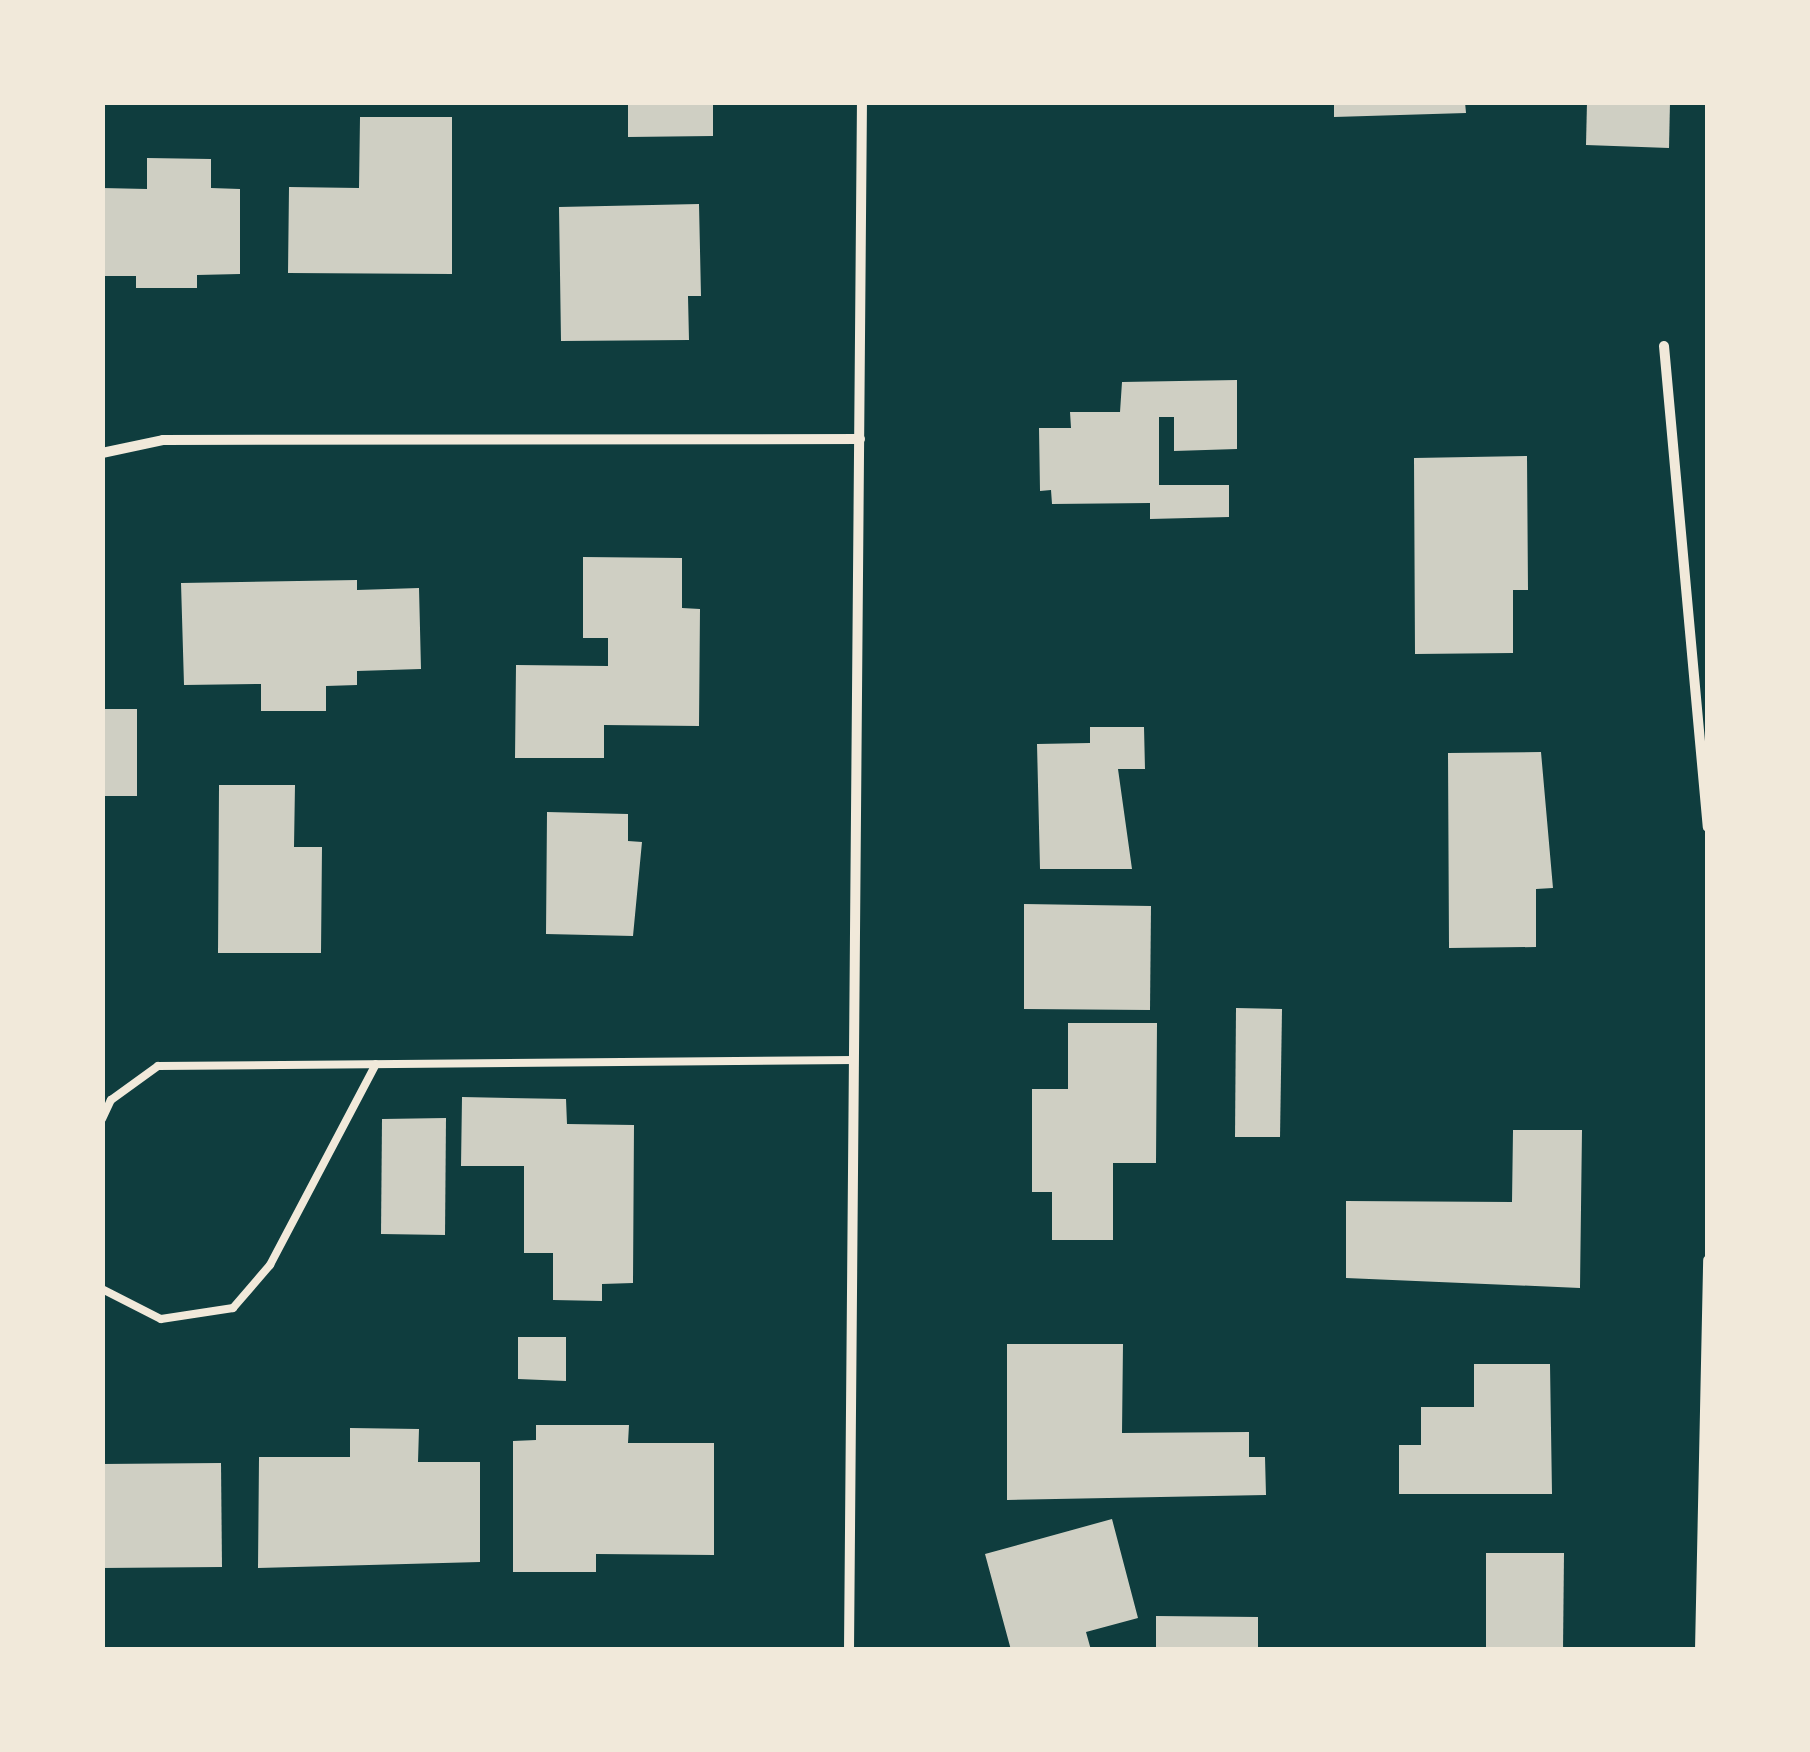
<!DOCTYPE html>
<style>
body{margin:0}
#map{position:relative;width:1810px;height:1752px;overflow:hidden;background:#0f3d3e;font-family:"IBM Plex Sans",sans-serif}
div>[style]{position:absolute}
.building>*{inset:0;background:#cfcfc3}
.service>*{height:8px;margin:-4px;padding:0 4px;transform-origin:4px;border-radius:4px;background:#f1e9da}
.minor>*{height:10px;margin:-5px;padding:0 5px;transform-origin:5px;border-radius:5px;background:#f1e9da}
span{translate:-50% -50%;white-space:nowrap;text-align:center;line-height:1.15;-webkit-text-stroke:9px #f1e9da;paint-order:stroke}
.frame{position:absolute;inset:0;border:105px solid #f1e9da;pointer-events:none}
</style>
<div id="map">
<div class="building">
<i style="clip-path:polygon(628px 102px,713px 102px,713px 136px,628px 137px)"></i>
<i style="clip-path:polygon(1334px 102px,1465px 102px,1466px 113px,1334px 117px)"></i>
<i style="clip-path:polygon(1587px 102px,1670px 102px,1669px 148px,1586px 145px)"></i>
<i style="clip-path:polygon(360px 117px,452px 117px,452px 274px,288px 273px,289px 187px,359px 188px)"></i>
<i style="clip-path:polygon(147px 158px,211px 159px,211px 188px,240px 189px,240px 274px,197px 275px,197px 288px,136px 288px,136px 276px,102px 276px,102px 188px,147px 189px)"></i>
<i style="clip-path:polygon(699px 204px,701px 296px,688px 296px,689px 340px,561px 341px,559px 207px)"></i>
<i style="clip-path:polygon(1237px 380px,1237px 449px,1174px 451px,1174px 417px,1159px 417px,1159px 485px,1229px 485px,1229px 517px,1150px 519px,1150px 503px,1052px 504px,1051px 490px,1040px 491px,1039px 428px,1071px 428px,1070px 412px,1120px 412px,1122px 382px)"></i>
<i style="clip-path:polygon(1527px 456px,1528px 590px,1513px 590px,1513px 653px,1415px 654px,1414px 458px)"></i>
<i style="clip-path:polygon(583px 557px,682px 558px,682px 608px,700px 609px,699px 726px,604px 725px,604px 758px,515px 758px,516px 665px,608px 666px,608px 638px,583px 638px)"></i>
<i style="clip-path:polygon(357px 580px,357px 590px,419px 588px,421px 669px,357px 671px,357px 685px,326px 686px,326px 711px,261px 711px,261px 684px,184px 685px,181px 583px)"></i>
<i style="clip-path:polygon(102px 709px,137px 709px,137px 796px,102px 796px)"></i>
<i style="clip-path:polygon(1090px 727px,1144px 727px,1145px 769px,1118px 769px,1132px 869px,1040px 869px,1037px 744px,1090px 743px)"></i>
<i style="clip-path:polygon(1541px 752px,1553px 888px,1536px 889px,1536px 947px,1449px 948px,1448px 753px)"></i>
<i style="clip-path:polygon(219px 785px,295px 785px,294px 847px,322px 847px,321px 953px,218px 953px)"></i>
<i style="clip-path:polygon(547px 812px,628px 814px,628px 841px,642px 842px,633px 936px,546px 934px)"></i>
<i style="clip-path:polygon(1024px 904px,1151px 906px,1150px 1010px,1024px 1009px)"></i>
<i style="clip-path:polygon(1236px 1008px,1282px 1009px,1280px 1137px,1235px 1137px)"></i>
<i style="clip-path:polygon(1068px 1023px,1157px 1023px,1156px 1163px,1113px 1163px,1113px 1240px,1052px 1240px,1052px 1192px,1032px 1192px,1032px 1089px,1068px 1089px)"></i>
<i style="clip-path:polygon(462px 1097px,566px 1099px,567px 1124px,634px 1125px,633px 1283px,602px 1284px,602px 1301px,553px 1300px,553px 1253px,524px 1253px,524px 1166px,461px 1166px)"></i>
<i style="clip-path:polygon(446px 1118px,445px 1235px,381px 1234px,382px 1119px)"></i>
<i style="clip-path:polygon(1513px 1130px,1582px 1130px,1580px 1288px,1346px 1278px,1346px 1201px,1512px 1202px)"></i>
<i style="clip-path:polygon(518px 1337px,566px 1337px,566px 1381px,518px 1379px)"></i>
<i style="clip-path:polygon(1007px 1344px,1123px 1344px,1122px 1433px,1249px 1432px,1249px 1457px,1265px 1457px,1266px 1495px,1007px 1500px)"></i>
<i style="clip-path:polygon(1474px 1364px,1550px 1364px,1552px 1494px,1399px 1494px,1399px 1445px,1421px 1445px,1421px 1407px,1474px 1407px)"></i>
<i style="clip-path:polygon(536px 1425px,629px 1425px,628px 1443px,714px 1443px,714px 1555px,596px 1554px,596px 1572px,513px 1572px,513px 1441px,536px 1440px)"></i>
<i style="clip-path:polygon(350px 1428px,419px 1429px,418px 1462px,480px 1462px,480px 1562px,258px 1568px,259px 1457px,350px 1457px)"></i>
<i style="clip-path:polygon(221px 1463px,222px 1567px,102px 1568px,102px 1464px)"></i>
<i style="clip-path:polygon(1112px 1519px,1138px 1618px,1086px 1632px,1091px 1650px,1011px 1650px,985px 1554px)"></i>
<i style="clip-path:polygon(1486px 1553px,1564px 1553px,1563px 1650px,1486px 1650px)"></i>
<i style="clip-path:polygon(1156px 1616px,1258px 1617px,1258px 1650px,1156px 1650px)"></i>
</div>
<div class="service">
<i style="left:102px;top:1119px;width:21px;rotate:-65deg"></i>
<i style="left:111px;top:1100px;width:58px;rotate:-35.9deg"></i>
<i style="left:158px;top:1066px;width:696px;rotate:-0.49deg"></i>
<i style="left:102px;top:1289px;width:66px;rotate:27deg"></i>
<i style="left:161px;top:1319px;width:73px;rotate:-8.7deg"></i>
<i style="left:233px;top:1308px;width:57px;rotate:-49.3deg"></i>
<i style="left:270px;top:1265px;width:227px;rotate:-62.2deg"></i>
</div>
<div class="minor">
<i style="left:1664px;top:346px;width:483px;rotate:84.8deg"></i>
<i style="left:102px;top:453px;width:62px;rotate:-12deg"></i>
<i style="left:163px;top:440px;width:697px;rotate:-0.08deg"></i>
<i style="left:849px;top:1650px;width:1548px;rotate:-89.52deg"></i>
<i style="left:1700px;top:1650px;width:390px;rotate:-88.8deg"></i>
</div>
<div class="frame"></div>
</div>
